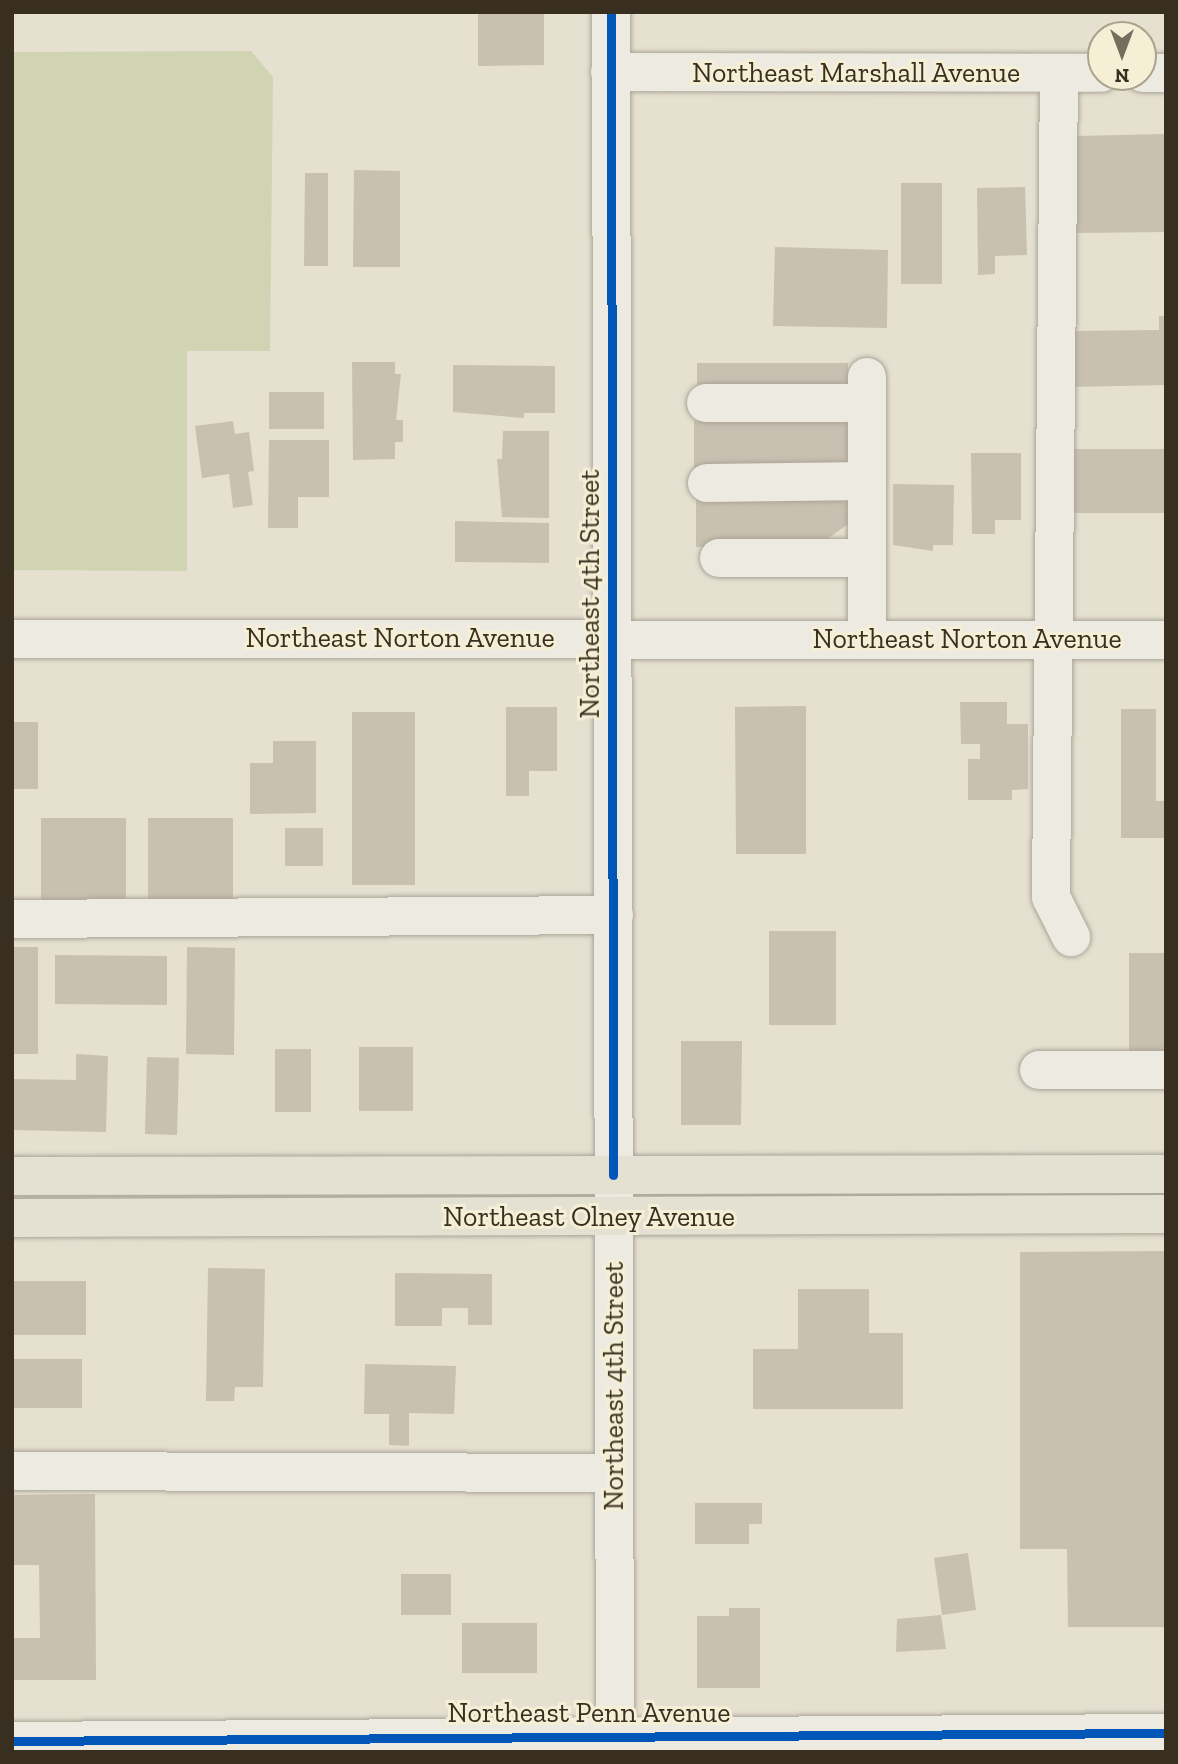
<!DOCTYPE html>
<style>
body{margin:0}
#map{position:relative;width:1178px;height:1764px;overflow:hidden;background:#e5e0cf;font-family:"Zilla Slab",serif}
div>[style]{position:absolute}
.green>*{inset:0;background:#d1d4b2}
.building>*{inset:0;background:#c8c0b0}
.roads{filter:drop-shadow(0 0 2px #aba598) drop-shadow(0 0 2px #aba598)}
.minor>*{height:38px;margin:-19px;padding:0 19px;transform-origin:19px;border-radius:19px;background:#edeae1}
.major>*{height:38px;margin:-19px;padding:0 19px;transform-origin:19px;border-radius:19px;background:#e4e1d2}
.cycleway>*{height:9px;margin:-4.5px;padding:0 4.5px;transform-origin:4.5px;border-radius:4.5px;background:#0057b8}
span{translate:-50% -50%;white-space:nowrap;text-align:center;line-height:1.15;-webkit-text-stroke:6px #f5efd6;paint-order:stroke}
.street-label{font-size:28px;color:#392f20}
.frame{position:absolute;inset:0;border:14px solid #392f20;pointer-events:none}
.north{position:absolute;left:1087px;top:21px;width:70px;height:70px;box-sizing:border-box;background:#f5efd6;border:2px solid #aaa28d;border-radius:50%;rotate:180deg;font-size:19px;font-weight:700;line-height:28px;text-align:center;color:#392f20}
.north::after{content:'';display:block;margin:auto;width:24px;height:32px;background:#756d5d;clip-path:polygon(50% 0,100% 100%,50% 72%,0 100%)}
</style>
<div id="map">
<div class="green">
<i style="clip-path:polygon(251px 51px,273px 77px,270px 351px,187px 351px,187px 571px,12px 570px,12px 52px)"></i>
</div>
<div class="building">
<i style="clip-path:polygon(478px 12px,544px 12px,544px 65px,478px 66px)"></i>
<i style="clip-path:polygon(1166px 134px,1166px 232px,1077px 233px,1076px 136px)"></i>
<i style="clip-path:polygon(354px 170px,400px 171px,400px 267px,353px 267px)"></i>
<i style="clip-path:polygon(305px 173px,328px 173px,328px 266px,304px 266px)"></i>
<i style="clip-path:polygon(901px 183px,942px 183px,942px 284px,901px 284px)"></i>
<i style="clip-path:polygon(1025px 187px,1027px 255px,995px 256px,995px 274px,978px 275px,977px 188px)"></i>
<i style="clip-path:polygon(775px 247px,888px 250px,887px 328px,773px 326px)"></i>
<i style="clip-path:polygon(1159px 316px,1166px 316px,1166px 385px,1071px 387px,1070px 331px,1159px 330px)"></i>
<i style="clip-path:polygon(352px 362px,395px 362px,395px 374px,401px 374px,396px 420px,403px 420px,403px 442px,395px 442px,395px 459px,353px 460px)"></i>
<i style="clip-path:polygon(697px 363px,848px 363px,848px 387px,697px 387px)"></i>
<i style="clip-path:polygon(453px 365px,555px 366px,555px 413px,524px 413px,524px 418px,453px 412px)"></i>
<i style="clip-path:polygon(269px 392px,324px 392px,324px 429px,269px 429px)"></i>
<i style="clip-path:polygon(849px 419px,849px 467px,694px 468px,694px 421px)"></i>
<i style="clip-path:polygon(233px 421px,235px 434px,249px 432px,254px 471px,248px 472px,253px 505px,233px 508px,229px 474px,202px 478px,195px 426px)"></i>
<i style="clip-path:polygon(503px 431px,549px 431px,549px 518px,502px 517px,497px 459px,502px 459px)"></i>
<i style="clip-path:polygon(269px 440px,329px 440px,329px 497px,298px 497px,298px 528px,268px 528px)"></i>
<i style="clip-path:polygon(1072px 449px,1166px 449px,1166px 513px,1072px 513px)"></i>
<i style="clip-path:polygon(971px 453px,1021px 453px,1021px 520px,995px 520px,995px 534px,972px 534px)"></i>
<i style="clip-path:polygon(893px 484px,954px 485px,953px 545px,933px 545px,933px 551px,893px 545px)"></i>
<i style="clip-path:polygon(696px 499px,848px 499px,848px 524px,818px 546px,696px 547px)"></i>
<i style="clip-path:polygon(455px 521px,549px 523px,549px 563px,455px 562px)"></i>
<i style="clip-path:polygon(960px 702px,1007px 702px,1007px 724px,1028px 724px,1028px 789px,1012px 790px,1012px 800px,968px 800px,968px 759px,980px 759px,980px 744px,961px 744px)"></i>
<i style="clip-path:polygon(806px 706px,806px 854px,736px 854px,735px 707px)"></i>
<i style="clip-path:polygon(506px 707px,557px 707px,557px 771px,529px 771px,529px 796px,506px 796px)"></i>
<i style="clip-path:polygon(1121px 709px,1156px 709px,1156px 801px,1166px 801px,1166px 838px,1121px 838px)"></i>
<i style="clip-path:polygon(352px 712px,415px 712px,415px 885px,352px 885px)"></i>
<i style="clip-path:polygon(12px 722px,38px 722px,38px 789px,12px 789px)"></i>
<i style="clip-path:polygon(273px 741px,316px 741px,316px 813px,250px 814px,250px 763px,273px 763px)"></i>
<i style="clip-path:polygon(41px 818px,126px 818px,126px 900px,41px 900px)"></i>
<i style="clip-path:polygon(148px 818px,233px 818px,233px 900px,148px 900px)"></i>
<i style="clip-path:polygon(285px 828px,323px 828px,323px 866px,285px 866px)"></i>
<i style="clip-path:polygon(769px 931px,836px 931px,836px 1025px,769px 1025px)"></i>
<i style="clip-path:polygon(12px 947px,38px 947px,38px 1054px,12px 1054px)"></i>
<i style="clip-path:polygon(187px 947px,235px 948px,234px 1055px,186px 1054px)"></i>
<i style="clip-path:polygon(1129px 953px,1166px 953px,1166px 1051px,1129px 1051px)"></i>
<i style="clip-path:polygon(55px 955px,167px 956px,167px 1005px,55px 1004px)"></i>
<i style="clip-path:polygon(681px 1041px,742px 1041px,741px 1125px,681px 1125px)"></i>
<i style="clip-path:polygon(359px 1047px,413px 1047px,413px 1111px,359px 1111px)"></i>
<i style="clip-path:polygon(275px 1049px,311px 1049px,311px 1112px,275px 1112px)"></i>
<i style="clip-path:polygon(76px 1054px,108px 1056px,106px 1132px,12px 1130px,12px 1079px,76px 1080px)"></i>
<i style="clip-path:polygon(147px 1057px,179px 1058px,177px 1135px,145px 1134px)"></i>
<i style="clip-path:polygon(1166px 1251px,1166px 1627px,1068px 1627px,1067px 1549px,1020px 1549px,1020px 1252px)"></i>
<i style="clip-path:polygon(208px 1268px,265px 1269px,263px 1387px,235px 1387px,234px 1401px,206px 1401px)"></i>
<i style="clip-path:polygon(395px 1273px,492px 1274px,492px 1325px,468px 1325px,468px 1308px,442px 1308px,442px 1326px,395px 1326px)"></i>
<i style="clip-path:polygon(12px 1281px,86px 1281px,86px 1335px,12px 1335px)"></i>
<i style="clip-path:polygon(798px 1289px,869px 1289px,869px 1333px,903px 1333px,903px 1409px,753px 1409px,753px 1349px,798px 1349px)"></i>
<i style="clip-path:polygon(12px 1359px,82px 1359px,82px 1408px,12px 1408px)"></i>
<i style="clip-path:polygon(365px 1364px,456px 1366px,454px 1414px,409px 1413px,409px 1446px,389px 1445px,389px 1414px,364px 1414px)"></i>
<i style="clip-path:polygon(95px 1494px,96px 1680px,12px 1680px,12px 1638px,40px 1638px,39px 1565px,12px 1565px,12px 1495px)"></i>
<i style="clip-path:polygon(695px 1503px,762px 1503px,762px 1524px,749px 1524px,749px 1544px,695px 1544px)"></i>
<i style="clip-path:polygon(968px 1553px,976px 1610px,942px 1615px,934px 1558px)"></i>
<i style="clip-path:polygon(401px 1574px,451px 1574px,451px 1615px,401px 1615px)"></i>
<i style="clip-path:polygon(729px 1608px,760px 1608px,760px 1688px,697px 1688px,697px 1616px,729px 1616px)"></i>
<i style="clip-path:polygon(941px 1615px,946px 1649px,896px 1652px,897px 1619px)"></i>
<i style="clip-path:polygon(462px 1623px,537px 1623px,537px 1673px,462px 1673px)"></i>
</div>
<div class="roads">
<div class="minor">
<i style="left:611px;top:12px;width:1740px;rotate:89.87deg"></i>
<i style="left:610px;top:72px;width:491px;rotate:0.1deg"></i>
<i style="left:1059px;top:73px;width:824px;rotate:90.56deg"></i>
<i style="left:1051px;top:897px;width:45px;rotate:63.4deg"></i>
<i style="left:1143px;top:73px;width:23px"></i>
<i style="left:706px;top:403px;width:161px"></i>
<i style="left:707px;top:483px;width:160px;rotate:-0.7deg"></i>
<i style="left:719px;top:558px;width:148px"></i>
<i style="left:12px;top:639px;width:1154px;rotate:0.05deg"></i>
<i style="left:867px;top:639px;width:262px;rotate:-90deg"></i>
<i style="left:12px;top:919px;width:602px;rotate:-0.38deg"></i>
<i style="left:1039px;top:1070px;width:127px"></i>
<i style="left:12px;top:1471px;width:602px;rotate:0.19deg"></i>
<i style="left:12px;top:1741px;width:1154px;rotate:-0.4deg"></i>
</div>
<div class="major">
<i style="left:12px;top:1176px;width:1154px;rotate:-0.1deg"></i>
<i style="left:12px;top:1218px;width:1154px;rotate:-0.2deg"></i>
</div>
</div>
<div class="cycleway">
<i style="left:611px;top:12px;width:1163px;rotate:89.9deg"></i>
<i style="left:12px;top:1741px;width:1154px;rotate:-0.4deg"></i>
</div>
<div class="street-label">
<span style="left:856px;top:73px">Northeast Marshall Avenue</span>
<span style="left:590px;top:594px;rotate:-90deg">Northeast 4th Street</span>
<span style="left:400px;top:638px">Northeast Norton Avenue</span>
<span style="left:967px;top:639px">Northeast Norton Avenue</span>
<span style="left:589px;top:1217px">Northeast Olney Avenue</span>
<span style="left:614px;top:1386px;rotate:-90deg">Northeast 4th Street</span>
<span style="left:589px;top:1713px">Northeast Penn Avenue</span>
</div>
<div class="frame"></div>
<div class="north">N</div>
</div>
